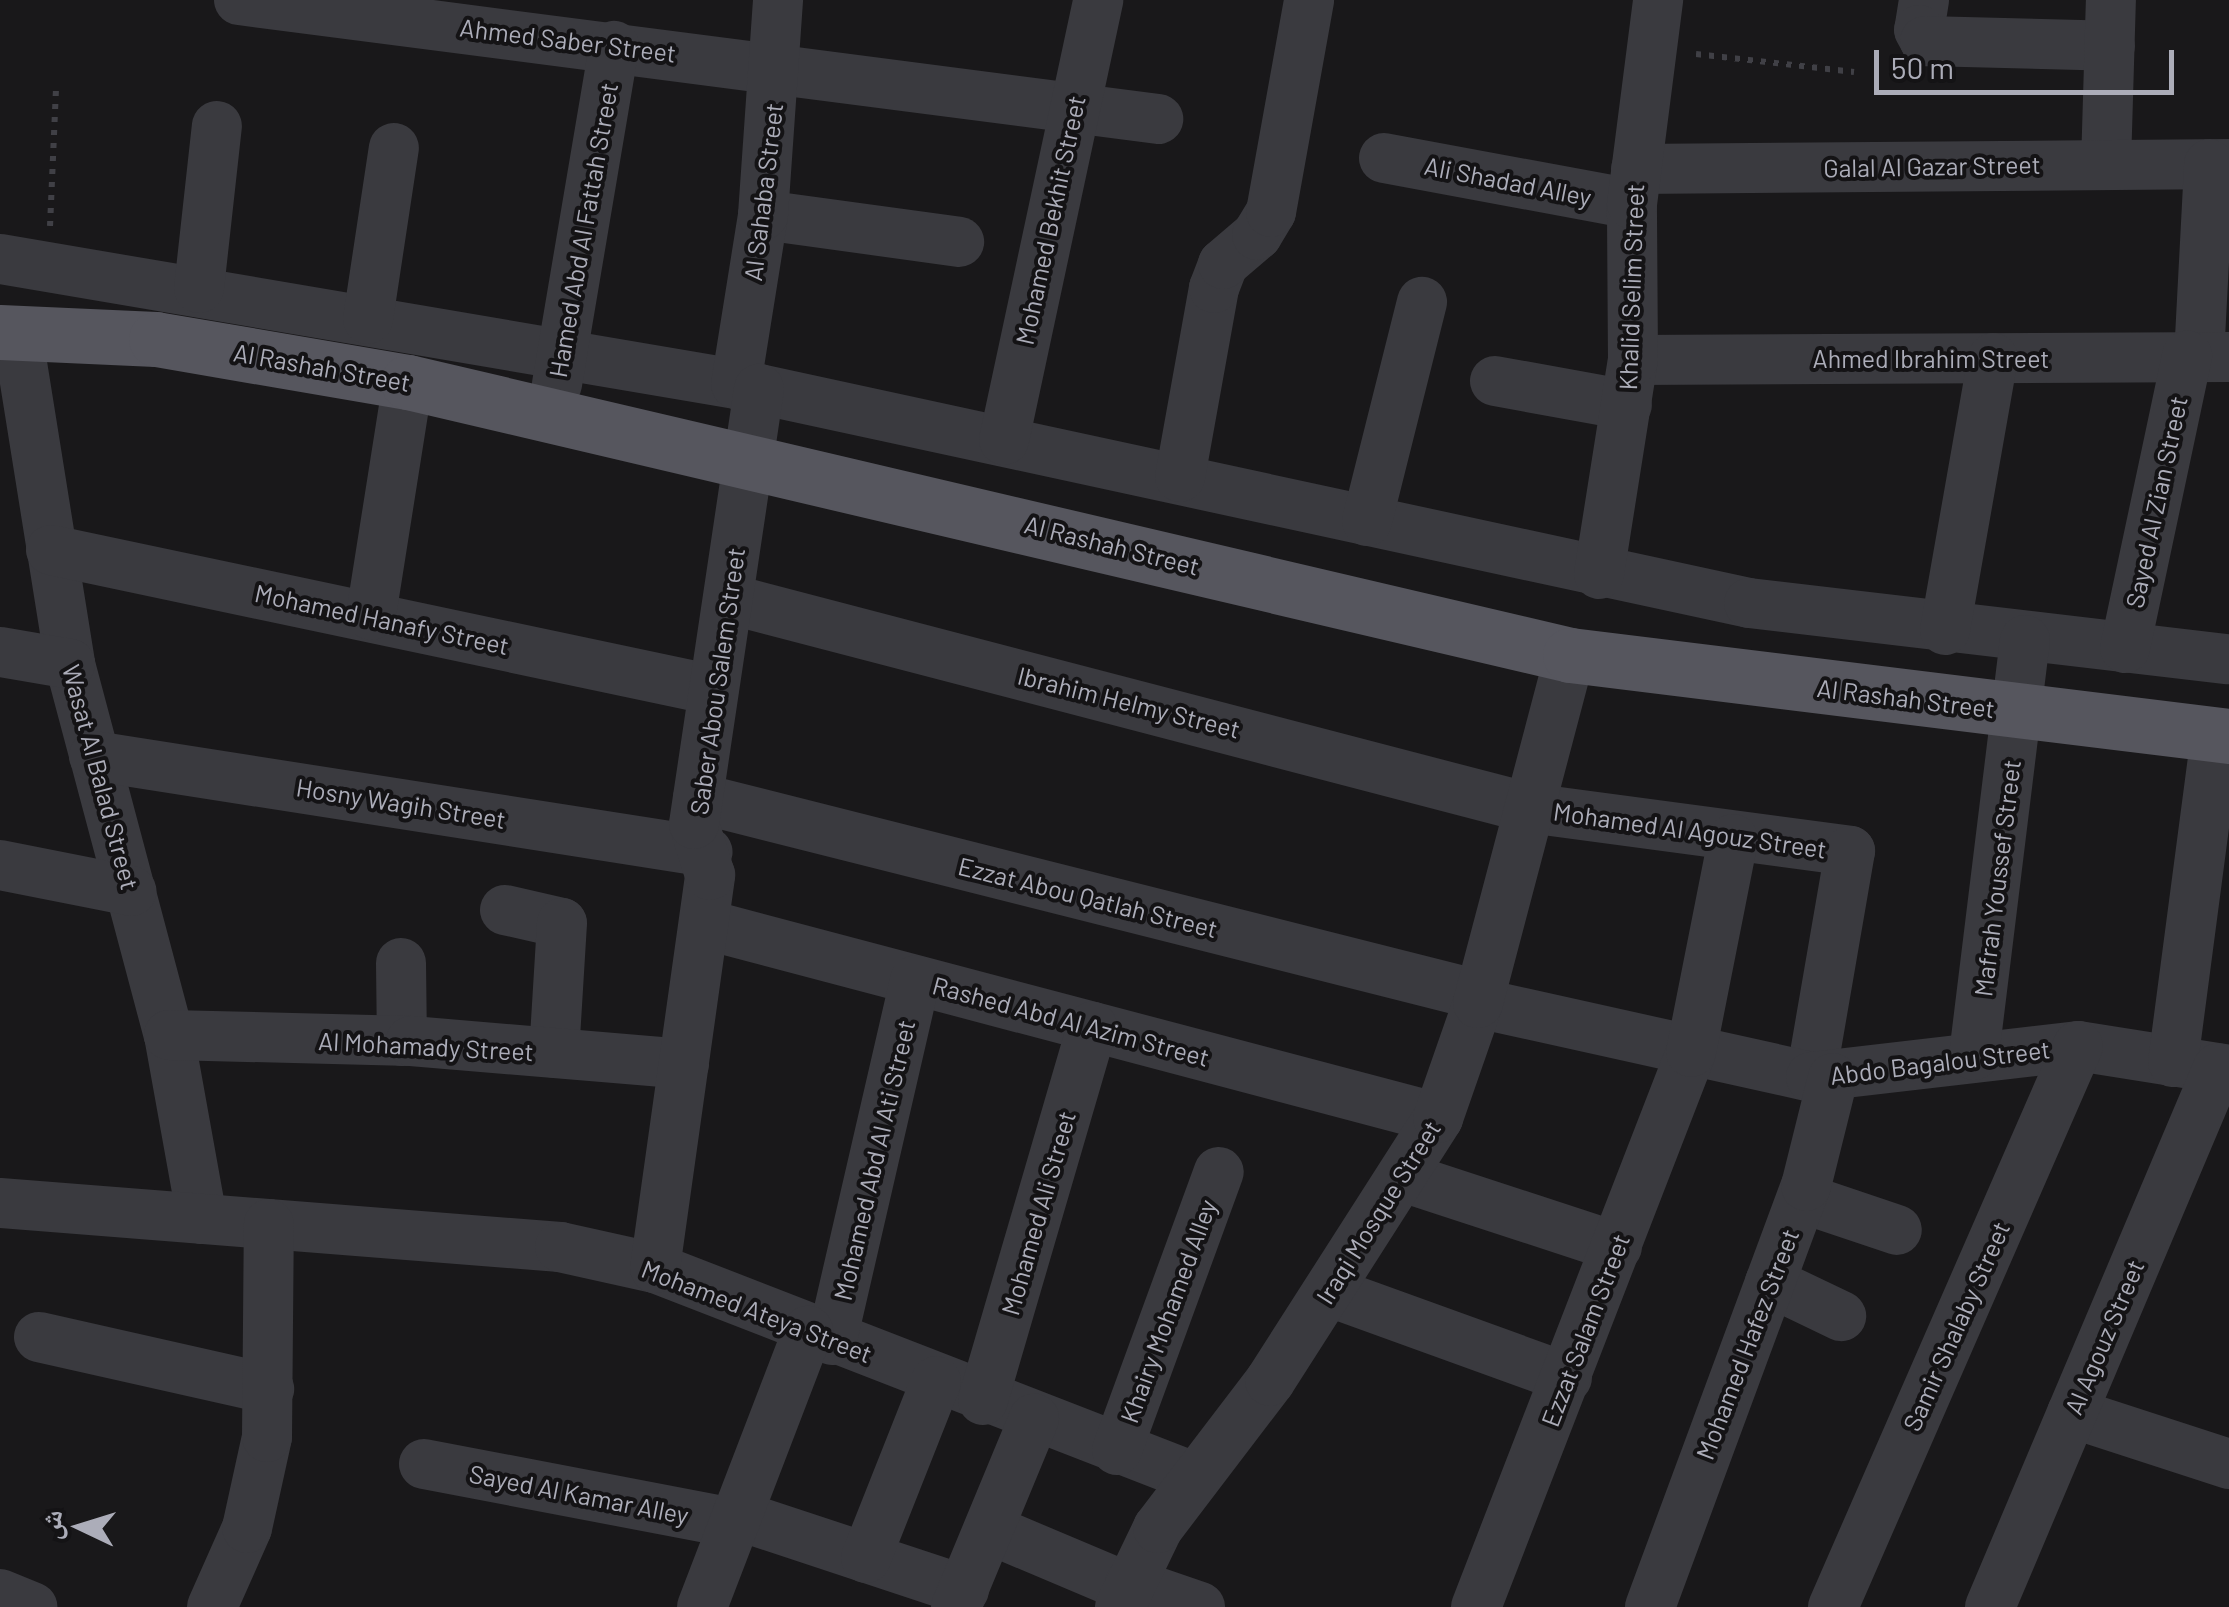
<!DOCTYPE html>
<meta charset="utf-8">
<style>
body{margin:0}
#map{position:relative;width:2229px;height:1607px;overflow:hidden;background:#19181a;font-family:Barlow,"Noto Naskh Arabic",sans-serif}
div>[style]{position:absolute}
.path>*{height:6px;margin-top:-3px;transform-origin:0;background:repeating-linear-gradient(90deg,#404046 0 5px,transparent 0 13px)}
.minor>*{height:50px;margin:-25px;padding:0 25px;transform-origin:25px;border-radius:25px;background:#3a3a3f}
.major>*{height:55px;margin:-27.5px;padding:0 27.5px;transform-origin:27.5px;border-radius:27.5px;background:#56565e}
span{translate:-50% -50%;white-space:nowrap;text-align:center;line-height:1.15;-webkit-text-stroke:8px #141315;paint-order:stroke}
.street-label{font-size:25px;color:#acadb9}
.north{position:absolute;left:30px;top:1477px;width:100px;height:100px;-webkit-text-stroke:8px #141315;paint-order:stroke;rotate:274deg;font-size:28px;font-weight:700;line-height:40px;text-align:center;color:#acadb9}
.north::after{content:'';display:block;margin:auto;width:35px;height:45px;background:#acadb9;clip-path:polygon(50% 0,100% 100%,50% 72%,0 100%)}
.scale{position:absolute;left:1874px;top:50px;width:300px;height:45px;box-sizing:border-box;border:5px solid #acadb9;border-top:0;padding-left:12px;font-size:30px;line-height:35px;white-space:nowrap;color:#acadb9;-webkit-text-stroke:8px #141315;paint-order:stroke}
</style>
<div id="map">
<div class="path">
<i style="left:1696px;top:54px;width:159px;rotate:6.5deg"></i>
<i style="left:50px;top:226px;width:139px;rotate:-87.5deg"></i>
</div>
<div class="minor">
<i style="left:239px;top:0;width:927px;rotate:7.38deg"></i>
<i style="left:1924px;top:0;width:30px;rotate:99deg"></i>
<i style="left:1919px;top:30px;width:13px;rotate:61deg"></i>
<i style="left:1925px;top:41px;width:185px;rotate:1.5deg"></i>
<i style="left:1384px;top:158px;width:252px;rotate:10.5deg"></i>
<i style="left:2106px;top:165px;width:165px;rotate:-88.3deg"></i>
<i style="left:1636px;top:169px;width:593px;rotate:-0.48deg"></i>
<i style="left:763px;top:215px;width:198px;rotate:7.8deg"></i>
<i style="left:0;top:259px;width:747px;rotate:9.64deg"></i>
<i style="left:736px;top:384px;width:1036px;rotate:12.2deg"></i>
<i style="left:1749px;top:603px;width:483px;rotate:6.7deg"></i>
<i style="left:199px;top:288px;width:163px;rotate:-83.7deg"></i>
<i style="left:368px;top:319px;width:173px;rotate:-81.4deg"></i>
<i style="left:17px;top:332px;width:336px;rotate:80.9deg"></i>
<i style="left:70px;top:664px;width:384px;rotate:75.1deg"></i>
<i style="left:169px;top:1035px;width:187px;rotate:79.8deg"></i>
<i style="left:2199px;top:357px;width:193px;rotate:-87deg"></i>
<i style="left:1633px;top:360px;width:596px;rotate:-0.29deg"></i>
<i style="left:1495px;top:381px;width:134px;rotate:10.3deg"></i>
<i style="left:557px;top:384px;width:343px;rotate:-80.4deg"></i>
<i style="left:736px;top:384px;width:171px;rotate:-80.9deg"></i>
<i style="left:763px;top:215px;width:216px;rotate:-86deg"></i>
<i style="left:1004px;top:440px;width:450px;rotate:-77.9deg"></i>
<i style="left:1180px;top:477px;width:192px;rotate:-79.8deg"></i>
<i style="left:1214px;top:288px;width:26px;rotate:-69deg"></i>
<i style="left:1223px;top:264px;width:45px;rotate:-40.5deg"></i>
<i style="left:1257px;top:235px;width:27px;rotate:-59deg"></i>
<i style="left:1271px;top:212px;width:215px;rotate:-79.8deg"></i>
<i style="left:1367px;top:521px;width:226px;rotate:-75.9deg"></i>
<i style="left:51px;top:550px;width:677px;rotate:11.94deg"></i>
<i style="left:1599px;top:574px;width:217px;rotate:-81deg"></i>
<i style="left:1633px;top:360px;width:156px;rotate:-90.4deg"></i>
<i style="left:1632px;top:204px;width:206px;rotate:-82.7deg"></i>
<i style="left:729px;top:599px;width:827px;rotate:14.64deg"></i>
<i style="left:1529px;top:808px;width:324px;rotate:7.6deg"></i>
<i style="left:1850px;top:851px;width:229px;rotate:99.8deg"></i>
<i style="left:371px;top:615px;width:236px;rotate:-81deg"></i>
<i style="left:1945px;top:630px;width:276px;rotate:-80deg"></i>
<i style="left:2125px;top:648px;width:299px;rotate:-78deg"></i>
<i style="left:0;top:652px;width:71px;rotate:9.7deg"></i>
<i style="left:94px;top:756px;width:621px;rotate:8.89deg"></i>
<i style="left:698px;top:798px;width:805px;rotate:14.16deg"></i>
<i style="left:0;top:865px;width:134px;rotate:11.2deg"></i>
<i style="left:505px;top:910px;width:58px;rotate:12.8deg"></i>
<i style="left:562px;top:923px;width:130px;rotate:93.5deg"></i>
<i style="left:704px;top:924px;width:759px;rotate:14.81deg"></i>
<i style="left:401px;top:963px;width:78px;rotate:89.3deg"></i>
<i style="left:1478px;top:1003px;width:341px;rotate:12.5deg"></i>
<i style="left:1811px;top:1077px;width:269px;rotate:-6.6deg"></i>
<i style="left:2078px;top:1046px;width:153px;rotate:9deg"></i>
<i style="left:169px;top:1035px;width:242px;rotate:1.4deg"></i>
<i style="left:411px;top:1041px;width:274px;rotate:4.8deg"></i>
<i style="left:1974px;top:1055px;width:418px;rotate:-83deg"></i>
<i style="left:2173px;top:1062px;width:331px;rotate:-82.5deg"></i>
<i style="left:1403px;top:1177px;width:225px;rotate:18.1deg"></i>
<i style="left:1802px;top:1198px;width:100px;rotate:18.6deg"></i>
<i style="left:0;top:1203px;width:562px;rotate:4.49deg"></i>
<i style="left:560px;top:1247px;width:97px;rotate:12.5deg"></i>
<i style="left:655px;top:1268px;width:580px;rotate:21.21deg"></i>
<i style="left:655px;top:1268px;width:397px;rotate:-82deg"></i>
<i style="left:710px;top:875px;width:53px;rotate:-107.4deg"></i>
<i style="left:694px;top:824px;width:440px;rotate:-81.5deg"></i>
<i style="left:1770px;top:1282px;width:79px;rotate:25.6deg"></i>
<i style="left:1330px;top:1292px;width:252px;rotate:19.9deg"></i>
<i style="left:39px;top:1337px;width:236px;rotate:12.7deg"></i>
<i style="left:832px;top:1340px;width:369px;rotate:-77deg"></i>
<i style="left:983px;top:1400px;width:389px;rotate:-73.7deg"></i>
<i style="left:2072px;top:1413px;width:165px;rotate:18deg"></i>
<i style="left:1117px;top:1450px;width:296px;rotate:-69.9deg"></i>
<i style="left:424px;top:1464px;width:316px;rotate:10.8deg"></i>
<i style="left:737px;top:1515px;width:239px;rotate:18.3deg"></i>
<i style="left:989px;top:1529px;width:152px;rotate:22.9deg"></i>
<i style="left:866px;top:1558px;width:190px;rotate:-68.4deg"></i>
<i style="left:1130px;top:1583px;width:74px;rotate:18.9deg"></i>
<i style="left:0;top:1594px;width:35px;rotate:22deg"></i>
<i style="left:212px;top:1607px;width:86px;rotate:-66.1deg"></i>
<i style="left:247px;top:1528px;width:93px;rotate:-77.6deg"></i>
<i style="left:267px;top:1437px;width:213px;rotate:-89.5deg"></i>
<i style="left:702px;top:1607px;width:296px;rotate:-69deg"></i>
<i style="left:956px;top:1607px;width:204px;rotate:-67.5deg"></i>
<i style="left:1120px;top:1607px;width:88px;rotate:-64.3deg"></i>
<i style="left:1158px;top:1528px;width:185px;rotate:-52.7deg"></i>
<i style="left:1270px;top:1381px;width:312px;rotate:-57.4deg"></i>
<i style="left:1438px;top:1118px;width:122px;rotate:-70.8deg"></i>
<i style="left:1478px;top:1003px;width:360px;rotate:-75.2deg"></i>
<i style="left:1476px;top:1607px;width:595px;rotate:-68.82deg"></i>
<i style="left:1691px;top:1052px;width:217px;rotate:-78.8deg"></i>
<i style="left:1650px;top:1607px;width:449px;rotate:-69.7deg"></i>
<i style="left:1806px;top:1186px;width:111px;rotate:-76deg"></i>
<i style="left:1833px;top:1607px;width:612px;rotate:-66.41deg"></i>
<i style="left:1990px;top:1607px;width:585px;rotate:-67.07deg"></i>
</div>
<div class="major">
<i style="left:0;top:332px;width:156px;rotate:2.6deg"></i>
<i style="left:156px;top:339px;width:256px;rotate:9.7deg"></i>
<i style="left:408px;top:382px;width:1194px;rotate:13.22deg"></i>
<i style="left:1570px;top:655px;width:664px;rotate:7.01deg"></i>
</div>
<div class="street-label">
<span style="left:568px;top:40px;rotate:7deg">Ahmed Saber Street</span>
<span style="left:1932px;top:166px;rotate:-1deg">Galal Al Gazar Street</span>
<span style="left:1508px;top:181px;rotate:11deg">Ali Shadad Alley</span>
<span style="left:763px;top:192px;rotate:-83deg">Al Sahaba Street</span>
<span style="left:1050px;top:220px;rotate:-78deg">Mohamed Bekhit Street</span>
<span style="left:583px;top:230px;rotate:-80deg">Hamed Abd Al Fattah Street</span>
<span style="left:1631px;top:287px;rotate:-88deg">Khalid Selim Street</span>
<span style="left:1931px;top:358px">Ahmed Ibrahim Street</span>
<span style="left:322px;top:367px;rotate:10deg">Al Rashah Street</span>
<span style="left:2156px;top:502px;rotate:-78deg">Sayed Al Zian Street</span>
<span style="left:1112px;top:545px;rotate:14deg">Al Rashah Street</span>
<span style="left:382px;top:619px;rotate:12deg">Mohamed Hanafy Street</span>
<span style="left:717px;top:681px;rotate:-82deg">Saber Abou Salem Street</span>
<span style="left:1906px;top:698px;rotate:7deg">Al Rashah Street</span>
<span style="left:1129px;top:702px;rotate:14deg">Ibrahim Helmy Street</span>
<span style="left:101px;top:777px;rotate:75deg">Wasat Al Balad Street</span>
<span style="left:401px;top:803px;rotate:9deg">Hosny Wagih Street</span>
<span style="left:1690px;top:830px;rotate:8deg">Mohamed Al Agouz Street</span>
<span style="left:1997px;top:878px;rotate:-83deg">Mafrah Youssef Street</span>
<span style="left:1088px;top:897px;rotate:14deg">Ezzat Abou Qatlah Street</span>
<span style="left:1071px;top:1021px;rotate:15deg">Rashed Abd Al Azim Street</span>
<span style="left:426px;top:1046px;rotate:3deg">Al Mohamady Street</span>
<span style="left:1940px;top:1062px;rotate:-7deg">Abdo Bagalou Street</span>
<span style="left:874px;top:1160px;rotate:-77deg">Mohamed Abd Al Ati Street</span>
<span style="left:1378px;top:1212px;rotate:-58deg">Iraqi Mosque Street</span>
<span style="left:1038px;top:1213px;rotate:-74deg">Mohamed Ali Street</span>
<span style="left:757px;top:1311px;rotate:21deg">Mohamed Ateya Street</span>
<span style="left:1168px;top:1311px;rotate:-70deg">Khairy Mohamed Alley</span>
<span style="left:1956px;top:1326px;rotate:-66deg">Samir Shalaby Street</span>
<span style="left:1585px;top:1330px;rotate:-69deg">Ezzat Salam Street</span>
<span style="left:2104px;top:1337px;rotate:-67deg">Al Agouz Street</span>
<span style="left:1747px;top:1344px;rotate:-69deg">Mohamed Hafez Street</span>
<span style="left:579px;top:1494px;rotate:11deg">Sayed Al Kamar Alley</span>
</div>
<div class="north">ش</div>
<div class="scale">50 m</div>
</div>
